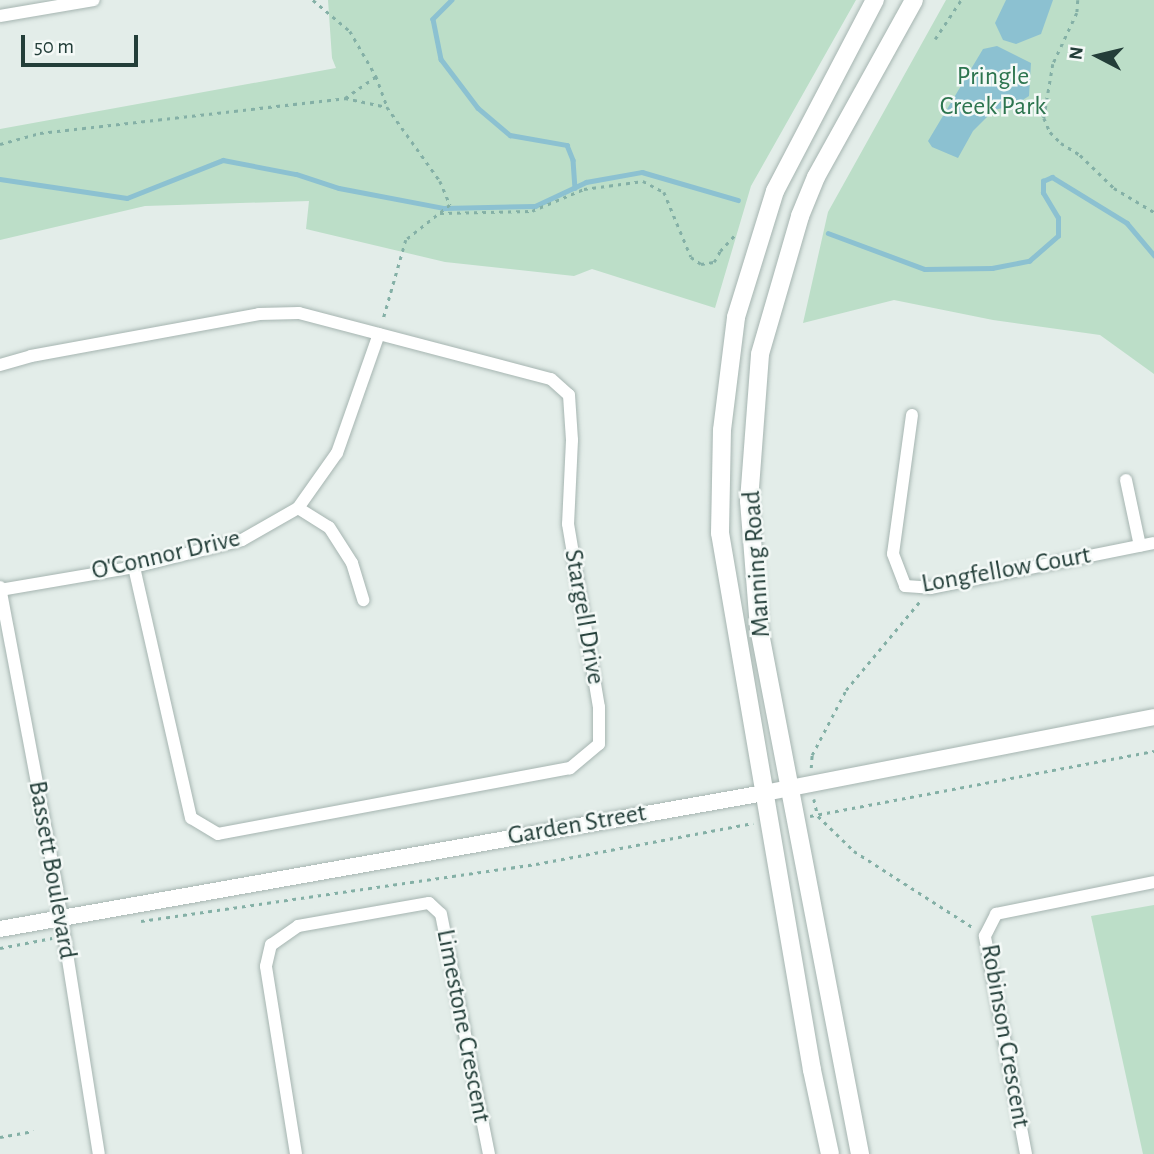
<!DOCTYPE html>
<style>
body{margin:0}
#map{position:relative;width:1154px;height:1154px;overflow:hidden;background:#e3ede9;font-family:"Alegreya Sans",sans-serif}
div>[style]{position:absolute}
.green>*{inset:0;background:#bcdec8}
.water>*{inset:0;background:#8cc1d1}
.stream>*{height:4.5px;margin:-2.25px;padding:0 2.25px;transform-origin:2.25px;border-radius:2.25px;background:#8cc1d1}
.path>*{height:2.5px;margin-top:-1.25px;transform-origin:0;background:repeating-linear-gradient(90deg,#84b0a6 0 3.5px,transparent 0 8.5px)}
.roads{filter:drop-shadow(0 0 2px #a6b5b1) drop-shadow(0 0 2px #a6b5b1)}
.minor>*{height:12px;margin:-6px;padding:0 6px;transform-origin:6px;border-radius:6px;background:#fff}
.tertiary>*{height:16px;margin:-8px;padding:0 8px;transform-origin:8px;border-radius:8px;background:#fff}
.secondary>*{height:18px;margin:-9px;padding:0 9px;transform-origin:9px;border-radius:9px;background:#fff}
span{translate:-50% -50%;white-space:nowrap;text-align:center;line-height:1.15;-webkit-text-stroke:5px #f4f9f7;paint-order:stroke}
.park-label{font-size:26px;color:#2d754f}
.street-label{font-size:26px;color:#233e39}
.north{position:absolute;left:1063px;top:21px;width:70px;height:70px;-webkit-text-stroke:5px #f4f9f7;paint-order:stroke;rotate:277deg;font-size:19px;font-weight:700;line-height:28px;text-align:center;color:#233e39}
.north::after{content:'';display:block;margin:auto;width:24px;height:32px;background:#233e39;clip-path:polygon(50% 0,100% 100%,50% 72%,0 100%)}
.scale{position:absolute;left:21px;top:35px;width:117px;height:32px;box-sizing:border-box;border:4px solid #233e39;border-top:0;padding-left:9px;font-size:21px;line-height:24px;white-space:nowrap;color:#233e39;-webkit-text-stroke:5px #f4f9f7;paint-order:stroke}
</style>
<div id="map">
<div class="green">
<i style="clip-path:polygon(328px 0,856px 0,751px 186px,715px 308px,592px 269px,574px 276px,445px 262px,306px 229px,309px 201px,145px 206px,0 240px,0 129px,336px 68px,332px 58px)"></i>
<i style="clip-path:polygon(946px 0,1154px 0,1154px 374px,1100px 335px,993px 320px,894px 300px,803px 323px,828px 212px)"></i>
<i style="clip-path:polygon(1154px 905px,1154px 1154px,1143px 1154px,1091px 916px)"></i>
</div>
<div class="water">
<i style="clip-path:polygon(1006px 0,1053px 0,1041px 34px,1016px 44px,1003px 40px,995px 23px)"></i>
<i style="clip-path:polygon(997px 46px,1031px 63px,1029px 96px,1015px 105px,994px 110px,973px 131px,958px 158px,932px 147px,928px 141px,983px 49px)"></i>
</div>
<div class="stream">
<i style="left:452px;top:0;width:27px;rotate:135deg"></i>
<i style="left:433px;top:19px;width:41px;rotate:78.7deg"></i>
<i style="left:441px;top:59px;width:61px;rotate:52.9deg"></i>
<i style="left:478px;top:108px;width:42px;rotate:40.2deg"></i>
<i style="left:510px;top:135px;width:58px;rotate:10deg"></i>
<i style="left:567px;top:145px;width:16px;rotate:68deg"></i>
<i style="left:573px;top:160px;width:28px;rotate:86deg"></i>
<i style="left:0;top:179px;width:128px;rotate:8.5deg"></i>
<i style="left:127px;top:198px;width:103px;rotate:-21.6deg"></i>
<i style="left:223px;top:160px;width:74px;rotate:10.9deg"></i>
<i style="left:296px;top:174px;width:45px;rotate:18deg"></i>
<i style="left:339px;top:188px;width:107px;rotate:10.8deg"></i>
<i style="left:444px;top:208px;width:91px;rotate:-1.3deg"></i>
<i style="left:535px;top:206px;width:56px;rotate:-25.2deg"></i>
<i style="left:586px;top:182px;width:57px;rotate:-10.1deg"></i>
<i style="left:642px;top:172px;width:100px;rotate:16.3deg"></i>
<i style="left:828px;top:233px;width:103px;rotate:20.4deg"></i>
<i style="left:925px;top:269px;width:67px;rotate:-0.9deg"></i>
<i style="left:992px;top:268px;width:38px;rotate:-11deg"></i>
<i style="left:1029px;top:261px;width:38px;rotate:-41deg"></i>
<i style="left:1058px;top:236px;width:18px;rotate:-90deg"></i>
<i style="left:1058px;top:218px;width:29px;rotate:-121deg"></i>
<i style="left:1043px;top:193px;width:12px;rotate:-90deg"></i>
<i style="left:1043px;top:181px;width:10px;rotate:-24deg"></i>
<i style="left:1052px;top:177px;width:88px;rotate:31.5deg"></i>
<i style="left:1127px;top:223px;width:42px;rotate:49.8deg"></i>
</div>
<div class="path">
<i style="left:313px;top:0;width:48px;rotate:40deg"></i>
<i style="left:350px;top:31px;width:52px;rotate:60deg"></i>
<i style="left:376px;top:76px;width:33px;rotate:70deg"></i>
<i style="left:1078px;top:0;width:13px;rotate:94deg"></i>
<i style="left:1077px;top:13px;width:56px;rotate:115.2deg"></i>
<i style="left:1053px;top:64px;width:55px;rotate:99.5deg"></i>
<i style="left:1044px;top:118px;width:15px;rotate:67deg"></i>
<i style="left:1050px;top:132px;width:16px;rotate:45deg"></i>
<i style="left:1061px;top:143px;width:22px;rotate:32deg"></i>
<i style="left:1080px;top:155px;width:47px;rotate:44.1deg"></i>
<i style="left:1114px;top:188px;width:47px;rotate:31deg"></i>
<i style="left:935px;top:39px;width:47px;rotate:-56.3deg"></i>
<i style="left:345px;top:98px;width:38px;rotate:-35deg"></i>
<i style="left:0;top:144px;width:41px;rotate:-15.4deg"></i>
<i style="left:40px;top:133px;width:307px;rotate:-6.5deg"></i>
<i style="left:345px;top:98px;width:43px;rotate:12.1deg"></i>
<i style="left:387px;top:107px;width:91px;rotate:54.4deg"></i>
<i style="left:440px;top:181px;width:26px;rotate:67deg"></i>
<i style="left:450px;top:205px;width:56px;rotate:141.5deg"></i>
<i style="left:406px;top:240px;width:83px;rotate:106deg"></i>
<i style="left:440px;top:213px;width:92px;rotate:-1.2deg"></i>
<i style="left:532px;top:211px;width:56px;rotate:-22.9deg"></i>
<i style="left:584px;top:189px;width:60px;rotate:-7.7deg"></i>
<i style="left:643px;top:181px;width:24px;rotate:28deg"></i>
<i style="left:664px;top:192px;width:70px;rotate:67.4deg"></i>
<i style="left:691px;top:257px;width:12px;rotate:35deg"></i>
<i style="left:701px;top:264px;width:13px;rotate:-9deg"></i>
<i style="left:714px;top:262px;width:13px;rotate:-61deg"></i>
<i style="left:720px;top:251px;width:23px;rotate:-47deg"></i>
<i style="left:811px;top:768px;width:13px;rotate:-86deg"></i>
<i style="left:812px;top:755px;width:73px;rotate:-62.4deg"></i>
<i style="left:846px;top:690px;width:117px;rotate:-50.2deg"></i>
<i style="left:814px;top:799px;width:17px;rotate:77deg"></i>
<i style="left:818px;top:816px;width:50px;rotate:44.2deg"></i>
<i style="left:854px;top:851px;width:143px;rotate:32.7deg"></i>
<i style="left:810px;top:816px;width:350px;rotate:-10.7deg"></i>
<i style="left:141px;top:921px;width:399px;rotate:-8.2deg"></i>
<i style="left:536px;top:864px;width:221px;rotate:-10.7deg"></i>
<i style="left:0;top:948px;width:53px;rotate:-10.9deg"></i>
<i style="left:0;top:1137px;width:34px;rotate:-10deg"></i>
</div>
<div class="roads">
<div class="minor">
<i style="left:0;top:16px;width:95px;rotate:-9.7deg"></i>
<i style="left:0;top:365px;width:32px;rotate:-16deg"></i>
<i style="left:31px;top:356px;width:232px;rotate:-10.4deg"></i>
<i style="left:259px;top:314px;width:40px;rotate:-1.4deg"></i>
<i style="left:299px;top:313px;width:260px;rotate:14.7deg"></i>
<i style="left:551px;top:379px;width:24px;rotate:42deg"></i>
<i style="left:569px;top:395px;width:45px;rotate:86.2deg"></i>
<i style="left:572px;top:440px;width:84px;rotate:92.7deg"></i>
<i style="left:568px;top:524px;width:186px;rotate:80.4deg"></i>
<i style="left:599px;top:707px;width:37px;rotate:90deg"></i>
<i style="left:599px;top:744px;width:38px;rotate:140deg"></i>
<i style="left:570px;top:768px;width:358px;rotate:169.4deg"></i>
<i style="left:218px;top:834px;width:31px;rotate:-149deg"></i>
<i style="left:191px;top:818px;width:257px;rotate:-102.8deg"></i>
<i style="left:912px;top:415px;width:140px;rotate:97.8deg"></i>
<i style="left:893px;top:554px;width:34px;rotate:69deg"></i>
<i style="left:905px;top:586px;width:26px;rotate:4deg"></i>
<i style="left:931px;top:588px;width:227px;rotate:-11.4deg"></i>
<i style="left:1126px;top:480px;width:67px;rotate:78deg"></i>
<i style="left:298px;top:508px;width:36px;rotate:32deg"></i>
<i style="left:329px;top:527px;width:43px;rotate:57.4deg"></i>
<i style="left:352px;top:563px;width:39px;rotate:73deg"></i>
<i style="left:0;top:587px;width:308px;rotate:79.3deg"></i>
<i style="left:57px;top:890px;width:267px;rotate:81deg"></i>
<i style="left:0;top:590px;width:136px;rotate:-9.7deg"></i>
<i style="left:134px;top:567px;width:111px;rotate:-14deg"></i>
<i style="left:242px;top:540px;width:64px;rotate:-29.7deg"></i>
<i style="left:298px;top:508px;width:67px;rotate:-54.7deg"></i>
<i style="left:337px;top:453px;width:126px;rotate:-70.6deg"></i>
<i style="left:296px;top:1154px;width:190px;rotate:-99.1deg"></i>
<i style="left:266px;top:966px;width:22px;rotate:-77deg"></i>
<i style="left:271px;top:945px;width:33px;rotate:-35deg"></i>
<i style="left:298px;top:926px;width:133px;rotate:-10deg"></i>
<i style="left:429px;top:903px;width:16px;rotate:43deg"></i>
<i style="left:441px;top:914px;width:245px;rotate:78.7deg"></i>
<i style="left:1026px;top:1154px;width:222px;rotate:-100.7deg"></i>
<i style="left:985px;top:936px;width:25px;rotate:-63deg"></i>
<i style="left:996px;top:914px;width:161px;rotate:-11.4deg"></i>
</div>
<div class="tertiary">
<i style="left:0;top:929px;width:776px;rotate:-10.09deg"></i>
<i style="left:764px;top:793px;width:397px;rotate:-11deg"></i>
</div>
<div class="secondary">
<i style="left:830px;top:1154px;width:86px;rotate:-102.1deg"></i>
<i style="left:812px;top:1070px;width:545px;rotate:-99.72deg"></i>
<i style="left:720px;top:533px;width:103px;rotate:-88.9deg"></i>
<i style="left:722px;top:430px;width:114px;rotate:-82.9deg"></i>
<i style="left:736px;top:317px;width:132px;rotate:-72.8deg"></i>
<i style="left:775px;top:191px;width:216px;rotate:-62.4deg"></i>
<i style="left:860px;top:1154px;width:536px;rotate:-100.87deg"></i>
<i style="left:759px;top:628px;width:127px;rotate:-94.5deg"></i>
<i style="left:749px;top:501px;width:147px;rotate:-85.7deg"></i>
<i style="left:760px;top:354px;width:144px;rotate:-73.8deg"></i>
<i style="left:800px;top:216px;width:42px;rotate:-67.7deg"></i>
<i style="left:816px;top:177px;width:202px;rotate:-61deg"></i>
</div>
</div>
<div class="park-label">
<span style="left:993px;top:92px">Pringle<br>Creek Park</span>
</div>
<div class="street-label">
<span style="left:166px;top:555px;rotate:-13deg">O'Connor Drive</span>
<span style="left:757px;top:564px;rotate:-94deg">Manning Road</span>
<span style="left:1006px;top:570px;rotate:-10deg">Longfellow Court</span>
<span style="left:584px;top:617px;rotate:80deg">Stargell Drive</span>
<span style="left:577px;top:825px;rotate:-10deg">Garden Street</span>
<span style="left:52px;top:870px;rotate:80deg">Bassett Boulevard</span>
<span style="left:463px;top:1026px;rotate:79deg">Limestone Crescent</span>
<span style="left:1005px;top:1036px;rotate:80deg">Robinson Crescent</span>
</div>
<div class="north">N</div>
<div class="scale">50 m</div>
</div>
